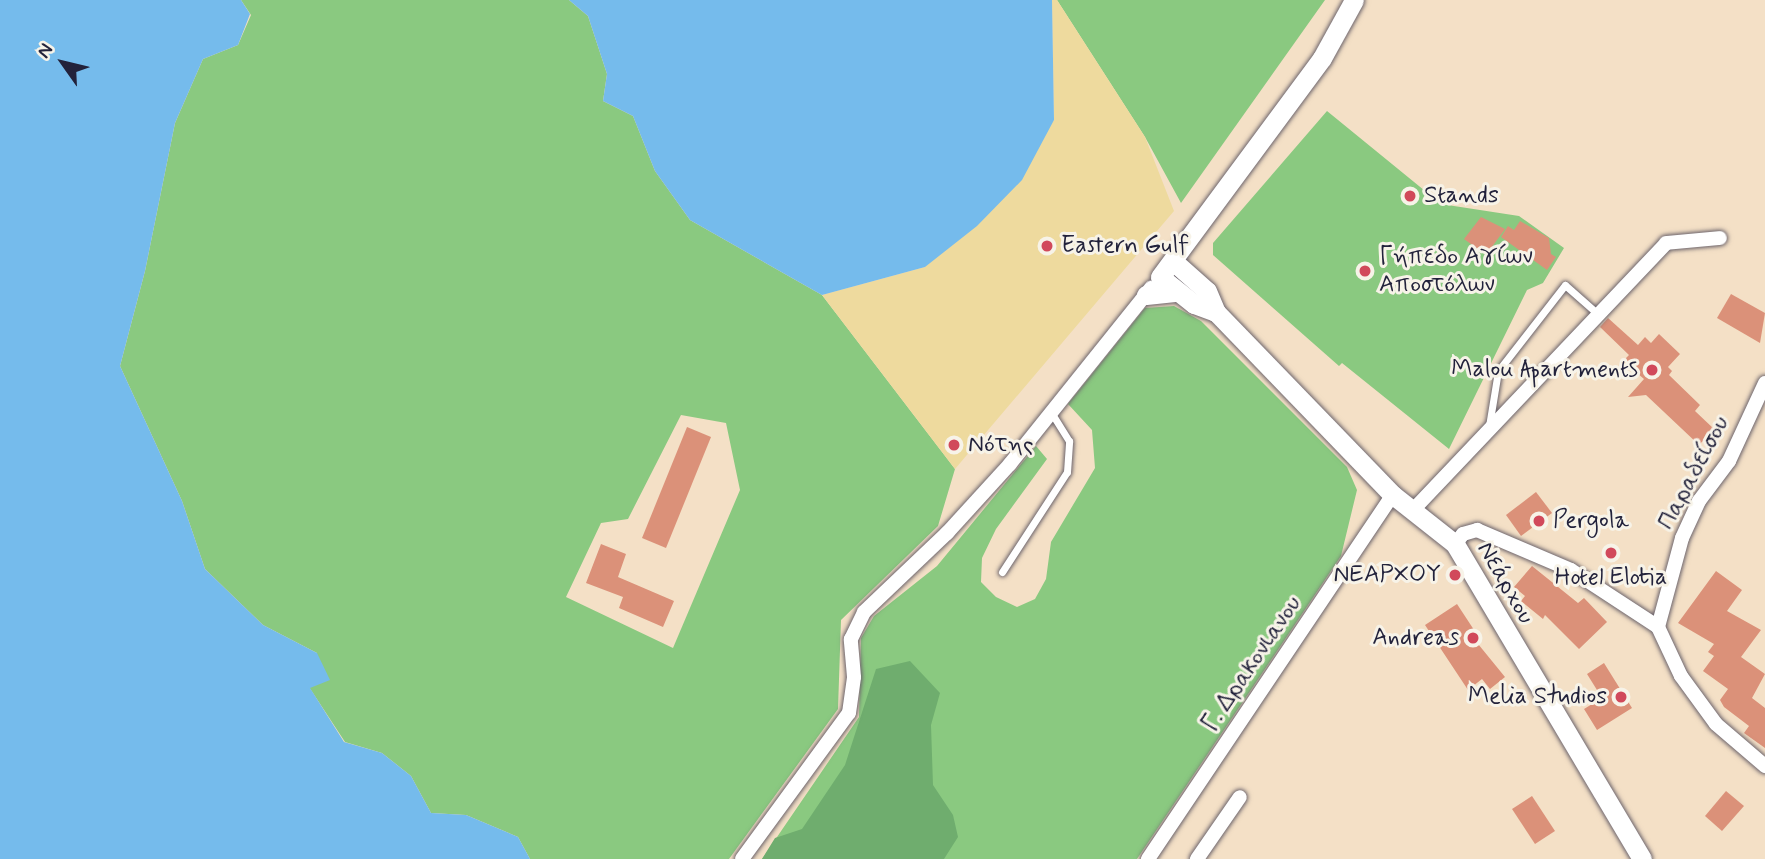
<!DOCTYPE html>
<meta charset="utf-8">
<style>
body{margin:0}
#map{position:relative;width:1765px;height:859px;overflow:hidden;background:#f4e0c6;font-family:Mynerve,sans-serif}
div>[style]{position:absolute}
.green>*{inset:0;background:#8ac980}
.forest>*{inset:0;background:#6fad6e}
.sand>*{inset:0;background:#eeda9e}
.water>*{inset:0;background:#75bbec}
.building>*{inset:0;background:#db9179}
.roads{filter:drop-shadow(0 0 2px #6c646c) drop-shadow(0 0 2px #6c646c)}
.lane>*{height:7px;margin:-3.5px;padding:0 3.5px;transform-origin:3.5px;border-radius:3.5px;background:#fff}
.street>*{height:14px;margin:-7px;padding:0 7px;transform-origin:7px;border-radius:7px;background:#fff}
.secondary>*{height:19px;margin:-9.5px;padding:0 9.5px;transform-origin:9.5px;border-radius:9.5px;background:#fff}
.dots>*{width:19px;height:19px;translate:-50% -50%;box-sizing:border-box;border:4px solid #f7f3e8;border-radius:50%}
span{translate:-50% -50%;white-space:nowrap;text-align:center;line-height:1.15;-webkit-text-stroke:6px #f7f3e8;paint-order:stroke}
.poi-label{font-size:24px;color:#22223b}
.left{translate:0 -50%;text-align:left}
.right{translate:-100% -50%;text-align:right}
.street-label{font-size:24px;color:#22223b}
.north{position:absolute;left:28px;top:28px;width:70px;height:70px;-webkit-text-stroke:5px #f7f3e8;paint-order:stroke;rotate:304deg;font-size:19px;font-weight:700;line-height:28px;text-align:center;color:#22223b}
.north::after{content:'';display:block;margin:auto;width:24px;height:32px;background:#22223b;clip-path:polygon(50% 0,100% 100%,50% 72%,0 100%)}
</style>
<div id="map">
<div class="green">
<i style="clip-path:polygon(evenodd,241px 0,569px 0,588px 16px,607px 74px,603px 101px,633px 116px,655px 171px,690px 220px,822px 295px,955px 469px,938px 526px,841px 620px,838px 709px,729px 859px,530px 859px,518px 837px,466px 815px,431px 813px,411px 776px,382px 753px,345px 742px,309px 687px,317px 653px,263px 625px,205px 569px,182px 501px,120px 366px,145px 271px,175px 123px,203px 59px,238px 45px,251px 15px,241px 0,681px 415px,726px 423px,740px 490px,673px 648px,566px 597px,601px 523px,628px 519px,681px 415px)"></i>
<i style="clip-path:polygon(1057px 0,1325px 0,1181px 203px,1145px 137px)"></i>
<i style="clip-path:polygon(1327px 111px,1441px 204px,1519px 216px,1564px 248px,1543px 283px,1527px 290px,1449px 449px,1342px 363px,1339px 366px,1213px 255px,1213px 243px)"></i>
<i style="clip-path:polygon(1174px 306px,1201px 321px,1347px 467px,1357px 490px,1341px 556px,1137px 859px,762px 859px,859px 717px,861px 638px,874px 616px,937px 566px,1036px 446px,1047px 459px,996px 529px,982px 558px,981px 582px,996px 597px,1017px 607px,1035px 599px,1046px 579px,1051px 542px,1095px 468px,1092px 430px,1068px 404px,1145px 308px)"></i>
</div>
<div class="forest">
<i style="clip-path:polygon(910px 661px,940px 693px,931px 725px,933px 785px,953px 815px,958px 837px,944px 859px,762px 859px,775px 838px,802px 829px,845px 765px,876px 669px)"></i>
</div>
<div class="sand">
<i style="clip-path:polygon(1052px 0,1057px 0,1145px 137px,1174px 211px,955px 469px,822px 295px,925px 267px,1054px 120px)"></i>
</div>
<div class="water">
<i style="clip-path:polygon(0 0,241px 0,250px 14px,238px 45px,203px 59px,175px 123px,145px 271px,120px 366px,182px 501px,205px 569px,263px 625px,317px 653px,330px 680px,310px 688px,344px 742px,382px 753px,411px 776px,431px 813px,466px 815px,518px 837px,530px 859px,0 859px)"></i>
<i style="clip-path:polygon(569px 0,1052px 0,1054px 120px,1022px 180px,977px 226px,925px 267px,822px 295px,690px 220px,655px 171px,633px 116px,603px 101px,607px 74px,588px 16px)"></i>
</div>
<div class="building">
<i style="clip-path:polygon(1481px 217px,1505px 229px,1486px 255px,1464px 239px)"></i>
<i style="clip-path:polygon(1520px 221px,1549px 238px,1551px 254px,1556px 257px,1547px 270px,1501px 237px,1508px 226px,1514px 230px)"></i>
<i style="clip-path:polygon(1731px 294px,1765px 313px,1760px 343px,1717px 318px)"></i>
<i style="clip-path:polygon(1608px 318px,1638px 345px,1645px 337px,1651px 343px,1659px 334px,1680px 354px,1668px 367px,1672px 371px,1669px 375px,1700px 405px,1695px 411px,1714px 429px,1699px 445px,1646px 395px,1628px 397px,1644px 379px,1631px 368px,1626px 358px,1629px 355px,1600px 327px)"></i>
<i style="clip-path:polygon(687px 427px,711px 437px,666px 548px,642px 538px)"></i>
<i style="clip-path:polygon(1536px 492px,1552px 513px,1521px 536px,1506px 515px)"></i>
<i style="clip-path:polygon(601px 544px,626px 554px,618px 577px,674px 601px,663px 627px,619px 608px,623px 597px,586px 583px)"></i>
<i style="clip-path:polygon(1532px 566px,1578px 603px,1584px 598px,1607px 622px,1579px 649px,1545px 615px,1543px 619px,1521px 601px,1525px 596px,1514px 587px)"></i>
<i style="clip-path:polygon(1716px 571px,1742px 590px,1727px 611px,1761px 630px,1741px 657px,1765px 674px,1752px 698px,1765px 708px,1765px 748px,1744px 733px,1749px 726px,1724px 707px,1720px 700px,1728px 689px,1703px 671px,1714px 656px,1708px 652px,1714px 644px,1678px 623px)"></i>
<i style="clip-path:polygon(1457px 604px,1478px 636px,1474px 639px,1505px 677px,1490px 689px,1482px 679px,1468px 690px,1425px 625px)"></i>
<i style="clip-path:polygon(1604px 663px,1632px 708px,1597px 730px,1584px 709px,1602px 698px,1587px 674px)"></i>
<i style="clip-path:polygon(1726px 791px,1744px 806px,1722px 831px,1705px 816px)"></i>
<i style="clip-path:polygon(1532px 796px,1555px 831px,1535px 844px,1512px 809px)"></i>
</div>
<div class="roads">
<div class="lane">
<i style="left:1489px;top:426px;width:56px;rotate:-80.7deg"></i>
<i style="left:1498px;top:371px;width:109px;rotate:-52.1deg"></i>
<i style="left:1565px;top:285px;width:44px;rotate:41.3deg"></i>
<i style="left:1002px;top:572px;width:119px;rotate:-57deg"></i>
<i style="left:1067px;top:472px;width:31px;rotate:-86deg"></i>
<i style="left:1069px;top:441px;width:32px;rotate:-122deg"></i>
</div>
<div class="street">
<i style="left:1414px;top:509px;width:366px;rotate:-46.5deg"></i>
<i style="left:1666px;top:243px;width:54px;rotate:-5.3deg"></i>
<i style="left:1455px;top:544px;width:13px;rotate:-51deg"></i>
<i style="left:1463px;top:534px;width:15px;rotate:-16deg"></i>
<i style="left:1477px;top:530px;width:102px;rotate:23.1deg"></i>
<i style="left:1571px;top:570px;width:104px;rotate:33.2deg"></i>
<i style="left:1658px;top:627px;width:54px;rotate:64.9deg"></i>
<i style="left:1681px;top:676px;width:59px;rotate:53.9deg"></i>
<i style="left:1716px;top:724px;width:65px;rotate:40.6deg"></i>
<i style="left:1658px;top:627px;width:92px;rotate:-74.9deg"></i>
<i style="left:1682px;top:538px;width:41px;rotate:-65.3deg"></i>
<i style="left:1699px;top:501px;width:50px;rotate:-53.1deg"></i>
<i style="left:1729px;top:461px;width:86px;rotate:-65.2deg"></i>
<i style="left:742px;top:859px;width:181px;rotate:-53.8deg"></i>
<i style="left:849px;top:713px;width:36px;rotate:-82deg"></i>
<i style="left:854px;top:677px;width:38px;rotate:-95deg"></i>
<i style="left:851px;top:639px;width:30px;rotate:-64deg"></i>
<i style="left:864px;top:612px;width:115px;rotate:-43.6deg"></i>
<i style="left:947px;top:533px;width:93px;rotate:-47.6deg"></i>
<i style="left:1010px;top:464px;width:226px;rotate:-51.3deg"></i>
<i style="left:1148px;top:859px;width:439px;rotate:-56.1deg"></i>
<i style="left:1197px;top:859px;width:75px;rotate:-55.3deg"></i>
</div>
<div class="secondary">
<i style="left:1173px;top:261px;width:45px;rotate:41.4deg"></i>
<i style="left:1207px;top:291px;width:23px;rotate:67deg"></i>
<i style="left:1216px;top:312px;width:255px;rotate:46deg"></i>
<i style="left:1393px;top:495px;width:79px;rotate:38.3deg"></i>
<i style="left:1455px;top:544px;width:366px;rotate:59.3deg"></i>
<i style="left:1146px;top:295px;width:31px;rotate:-6deg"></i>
<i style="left:1216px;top:312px;width:23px;rotate:-160deg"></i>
<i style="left:1194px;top:304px;width:43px;rotate:-141.5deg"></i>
<i style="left:1160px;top:277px;width:272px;rotate:-53.5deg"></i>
<i style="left:1322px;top:58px;width:66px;rotate:-61.1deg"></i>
</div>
</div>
<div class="dots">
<i style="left:1410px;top:196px;background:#d1495b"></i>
<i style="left:1047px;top:246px;background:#d1495b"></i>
<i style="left:1365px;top:271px;background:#d1495b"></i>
<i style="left:1652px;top:370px;background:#d1495b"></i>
<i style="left:954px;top:445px;background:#d1495b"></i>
<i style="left:1539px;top:521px;background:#d1495b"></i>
<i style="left:1611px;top:553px;background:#d1495b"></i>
<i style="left:1455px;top:575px;background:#d1495b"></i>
<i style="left:1473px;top:638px;background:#d1495b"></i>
<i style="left:1621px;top:697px;background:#d1495b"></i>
</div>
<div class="poi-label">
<span class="left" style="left:1424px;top:196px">Stands</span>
<span class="left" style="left:1061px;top:246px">Eastern Gulf</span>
<span class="left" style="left:1379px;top:271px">Γήπεδο Αγίων<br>Αποστόλων</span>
<span class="right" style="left:1638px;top:370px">Malou Apartments</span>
<span class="left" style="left:968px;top:445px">Νότης</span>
<span class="left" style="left:1553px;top:521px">Pergola</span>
<span class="right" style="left:1441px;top:575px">ΝΕΑΡΧΟΥ</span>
<span style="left:1611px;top:578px">Hotel Elotia</span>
<span class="right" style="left:1459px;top:638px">Andreas</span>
<span class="right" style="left:1607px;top:697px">Melia Studios</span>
</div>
<div class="street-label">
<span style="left:1694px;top:473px;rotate:-62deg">Παραδείσου</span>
<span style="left:1505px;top:583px;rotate:60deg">Νεάρχου</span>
<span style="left:1252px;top:664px;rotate:-56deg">Γ. Δρακονιανου</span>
</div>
<div class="north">N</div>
</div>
